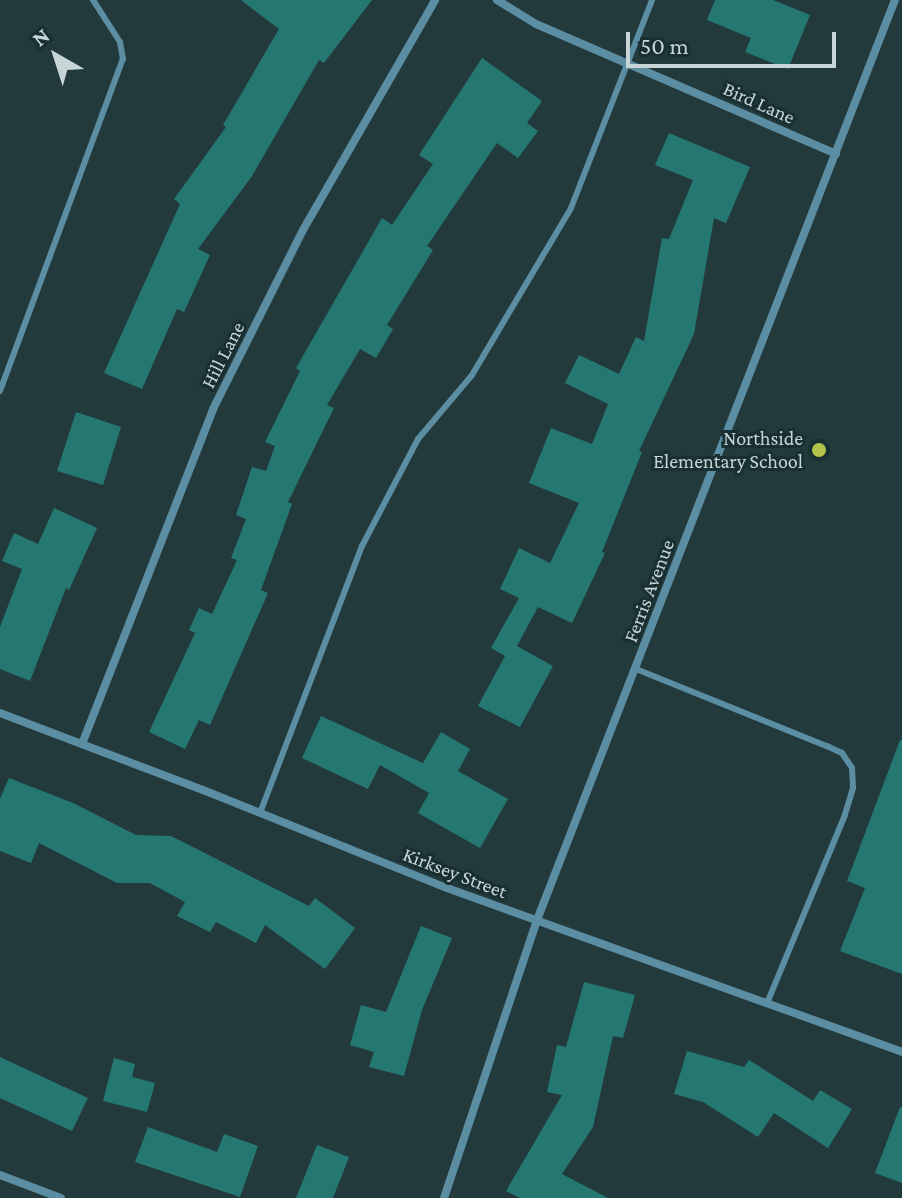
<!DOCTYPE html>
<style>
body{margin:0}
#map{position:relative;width:902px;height:1198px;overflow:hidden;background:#233a3d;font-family:"Crimson Pro",serif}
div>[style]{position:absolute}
.building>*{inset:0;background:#257872}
.lane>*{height:6px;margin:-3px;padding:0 3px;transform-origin:3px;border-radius:3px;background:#5b8ea2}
.street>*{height:8px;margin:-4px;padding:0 4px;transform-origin:4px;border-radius:4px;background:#5b8ea2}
.dots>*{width:22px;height:22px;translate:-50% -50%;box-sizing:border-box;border:4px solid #193032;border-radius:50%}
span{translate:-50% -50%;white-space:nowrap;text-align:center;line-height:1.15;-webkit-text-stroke:6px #193032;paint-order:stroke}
.street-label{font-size:20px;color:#c8d5d7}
.poi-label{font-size:20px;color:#c8d5d7}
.right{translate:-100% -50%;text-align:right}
.north{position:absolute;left:16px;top:16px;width:80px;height:80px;-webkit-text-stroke:6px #193032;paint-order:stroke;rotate:321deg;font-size:22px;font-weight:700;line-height:32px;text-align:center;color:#c8d5d7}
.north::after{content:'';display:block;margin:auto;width:28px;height:36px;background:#c8d5d7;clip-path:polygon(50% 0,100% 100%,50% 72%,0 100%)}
.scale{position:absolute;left:626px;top:32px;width:210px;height:36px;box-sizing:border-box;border:4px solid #c8d5d7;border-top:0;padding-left:10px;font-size:24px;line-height:28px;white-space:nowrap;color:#c8d5d7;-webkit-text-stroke:6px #193032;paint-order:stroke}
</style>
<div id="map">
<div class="building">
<i style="clip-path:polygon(241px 0,372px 0,324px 63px,319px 60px,252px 176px,198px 249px,210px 255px,184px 312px,177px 309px,142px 389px,104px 373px,180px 204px,174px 199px,226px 127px,223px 125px,279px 29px)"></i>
<i style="clip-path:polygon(715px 0,773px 0,810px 15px,788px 69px,745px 52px,751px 38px,707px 20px)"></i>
<i style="clip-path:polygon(482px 58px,542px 101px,527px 123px,538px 131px,518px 158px,497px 143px,427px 246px,433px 250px,387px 325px,393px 329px,376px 358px,360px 349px,327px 405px,334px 408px,288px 502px,292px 504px,261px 590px,268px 593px,210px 725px,199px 720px,185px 749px,149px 732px,195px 633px,189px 630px,199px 608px,212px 614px,237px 560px,231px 558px,246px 519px,236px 515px,252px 467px,266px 471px,275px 446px,265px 442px,300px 371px,296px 368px,382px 218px,392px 225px,433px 164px,419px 155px)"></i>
<i style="clip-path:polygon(669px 133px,750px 167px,726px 223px,714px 218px,694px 334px,639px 451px,642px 452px,602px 552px,605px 553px,572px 623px,538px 607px,517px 646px,553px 666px,520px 727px,478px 706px,505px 656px,491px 648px,519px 598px,500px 589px,519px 548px,550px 563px,579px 503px,529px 483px,551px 428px,592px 444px,608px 404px,565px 383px,579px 355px,619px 374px,636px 337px,644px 341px,662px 238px,669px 239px,693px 180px,655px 165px)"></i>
<i style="clip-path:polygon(76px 412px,121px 427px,103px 485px,57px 471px)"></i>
<i style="clip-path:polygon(54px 508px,97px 528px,69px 590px,66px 588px,30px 681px,0 669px,0 627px,22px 569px,2px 561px,14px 533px,38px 544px)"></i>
<i style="clip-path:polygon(321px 716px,423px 763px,441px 732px,470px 749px,458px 771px,508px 799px,480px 848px,418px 813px,429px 793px,380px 765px,368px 789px,302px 758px)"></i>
<i style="clip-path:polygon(900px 740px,902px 740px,902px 974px,840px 951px,865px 888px,847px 881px)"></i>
<i style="clip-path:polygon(9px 778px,73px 803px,136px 835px,171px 836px,309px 906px,315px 898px,355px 928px,325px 969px,265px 925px,256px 943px,216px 922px,210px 932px,177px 916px,185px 902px,150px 883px,117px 883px,39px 843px,31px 863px,0 851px,0 799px)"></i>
<i style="clip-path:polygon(421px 926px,452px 938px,422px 1010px,404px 1076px,369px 1067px,374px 1052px,350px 1045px,361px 1005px,386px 1012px)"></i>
<i style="clip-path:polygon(584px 982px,635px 995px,623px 1038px,613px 1036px,593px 1127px,562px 1174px,608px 1198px,520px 1198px,506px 1191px,562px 1095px,547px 1092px,557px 1045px,566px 1047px)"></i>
<i style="clip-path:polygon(687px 1051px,744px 1067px,749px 1060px,813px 1101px,820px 1090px,852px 1109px,828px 1148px,774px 1113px,758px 1137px,703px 1102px,674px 1094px)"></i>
<i style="clip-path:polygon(0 1057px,88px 1098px,72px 1131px,0 1098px)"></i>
<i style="clip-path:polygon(114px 1058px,135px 1064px,132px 1077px,155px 1083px,147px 1112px,103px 1101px)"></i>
<i style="clip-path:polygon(900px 1107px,902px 1108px,902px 1183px,875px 1173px)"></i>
<i style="clip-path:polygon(148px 1127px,217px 1152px,224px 1134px,258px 1146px,240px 1197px,135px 1162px)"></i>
<i style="clip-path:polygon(317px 1145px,349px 1157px,333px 1198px,296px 1198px)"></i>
</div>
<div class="lane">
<i style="left:0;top:391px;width:354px;rotate:-69.7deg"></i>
<i style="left:123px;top:59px;width:17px;rotate:-100deg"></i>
<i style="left:120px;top:42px;width:50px;rotate:-122.7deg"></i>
<i style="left:636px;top:669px;width:206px;rotate:22deg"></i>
<i style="left:827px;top:746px;width:17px;rotate:25deg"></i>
<i style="left:842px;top:753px;width:18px;rotate:56deg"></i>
<i style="left:852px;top:768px;width:20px;rotate:87deg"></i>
<i style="left:853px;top:788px;width:28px;rotate:107deg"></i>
<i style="left:845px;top:815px;width:204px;rotate:112.5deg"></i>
<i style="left:260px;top:813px;width:286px;rotate:-69.1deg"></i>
<i style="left:362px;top:546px;width:121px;rotate:-62.4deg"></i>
<i style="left:418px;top:439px;width:84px;rotate:-49.8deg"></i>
<i style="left:472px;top:375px;width:194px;rotate:-59.3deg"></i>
<i style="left:571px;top:208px;width:223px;rotate:-68.7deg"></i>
</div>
<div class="street">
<i style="left:497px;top:0;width:46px;rotate:31.6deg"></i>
<i style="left:536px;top:24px;width:327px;rotate:23.4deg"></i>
<i style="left:0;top:713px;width:217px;rotate:20.8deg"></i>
<i style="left:203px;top:790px;width:263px;rotate:21.9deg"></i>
<i style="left:447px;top:888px;width:484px;rotate:19.8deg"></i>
<i style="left:82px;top:744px;width:360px;rotate:-68.6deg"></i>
<i style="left:213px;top:409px;width:200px;rotate:-63.3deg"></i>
<i style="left:303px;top:230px;width:265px;rotate:-60.1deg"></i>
<i style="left:0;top:1175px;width:65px;rotate:20.7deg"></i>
<i style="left:444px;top:1198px;width:293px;rotate:-71.5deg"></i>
<i style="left:537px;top:920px;width:987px;rotate:-68.74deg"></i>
</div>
<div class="dots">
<i style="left:819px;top:450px;background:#b3c24b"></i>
</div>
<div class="street-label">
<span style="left:759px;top:103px;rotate:24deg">Bird Lane</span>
<span style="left:223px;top:355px;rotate:-63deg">Hill Lane</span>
<span style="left:649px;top:591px;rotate:-69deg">Ferris Avenue</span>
<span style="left:455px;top:873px;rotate:21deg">Kirksey Street</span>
</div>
<div class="poi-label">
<span class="right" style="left:803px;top:450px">Northside<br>Elementary School</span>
</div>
<div class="north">N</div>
<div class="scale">50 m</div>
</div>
